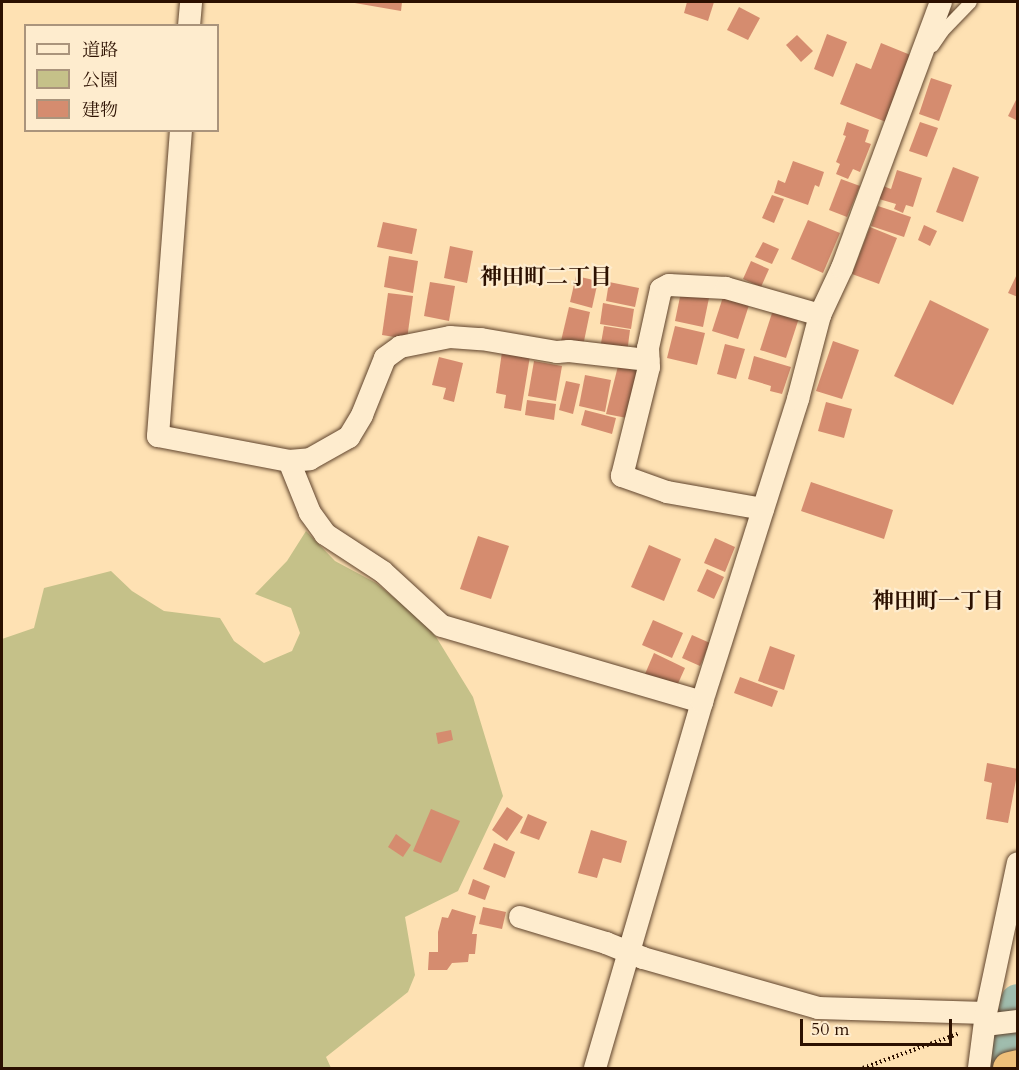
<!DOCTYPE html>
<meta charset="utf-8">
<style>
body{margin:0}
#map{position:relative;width:1019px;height:1070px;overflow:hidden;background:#fee1b3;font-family:Cardo,"Noto Serif JP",serif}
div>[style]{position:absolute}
.green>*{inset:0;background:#c5c189}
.river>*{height:36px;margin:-18px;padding:0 18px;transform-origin:18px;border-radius:18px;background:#a0bdae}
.building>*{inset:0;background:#d58c6f}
.path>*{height:4px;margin-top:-2px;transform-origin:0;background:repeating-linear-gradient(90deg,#2c1000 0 1.5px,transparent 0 4.5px)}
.roads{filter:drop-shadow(0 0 2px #60442d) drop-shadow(0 0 2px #60442d)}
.lane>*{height:12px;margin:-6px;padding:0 6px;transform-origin:6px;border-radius:6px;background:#feecce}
.street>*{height:22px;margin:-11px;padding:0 11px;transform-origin:11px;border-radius:11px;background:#feecce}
.highway>*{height:33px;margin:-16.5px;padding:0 16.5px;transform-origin:16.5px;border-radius:16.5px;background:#efc07a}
span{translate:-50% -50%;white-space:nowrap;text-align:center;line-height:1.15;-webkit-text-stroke:4.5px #feecce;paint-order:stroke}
.neighbourhood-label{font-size:22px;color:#2c1000;font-weight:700}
.frame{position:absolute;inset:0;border:3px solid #2c1000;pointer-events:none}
.legend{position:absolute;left:24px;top:24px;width:195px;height:108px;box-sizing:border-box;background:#feecce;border:2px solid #aa947c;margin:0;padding:8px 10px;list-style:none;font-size:18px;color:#2c1000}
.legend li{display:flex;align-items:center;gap:12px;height:30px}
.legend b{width:30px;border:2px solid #aa947c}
.scale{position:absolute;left:800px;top:1019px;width:152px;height:27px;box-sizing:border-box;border:3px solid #2c1000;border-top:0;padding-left:8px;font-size:18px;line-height:21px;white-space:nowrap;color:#2c1000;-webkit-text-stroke:4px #feecce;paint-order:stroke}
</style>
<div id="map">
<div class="green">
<i style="clip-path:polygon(306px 531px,335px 561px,376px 583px,430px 627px,473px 697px,503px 796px,458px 891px,405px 917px,415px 975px,408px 992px,326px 1057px,331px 1068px,2px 1068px,2px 639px,34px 628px,44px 588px,111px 571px,132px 591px,164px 611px,220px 618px,234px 641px,264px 663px,292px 651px,300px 633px,291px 608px,255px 594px,287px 561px)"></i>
</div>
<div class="river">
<i style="left:1007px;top:1068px;width:67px;rotate:-80.5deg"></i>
</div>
<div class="building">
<i style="clip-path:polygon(349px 2px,402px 2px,401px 11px)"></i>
<i style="clip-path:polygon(687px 2px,714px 2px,708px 21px,684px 13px)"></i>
<i style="clip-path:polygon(739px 7px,760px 18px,748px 40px,727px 30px)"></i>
<i style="clip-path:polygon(827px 34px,847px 42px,833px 77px,814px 69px)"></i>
<i style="clip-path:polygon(797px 35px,813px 51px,801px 62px,786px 45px)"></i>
<i style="clip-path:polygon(881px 43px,913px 56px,886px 122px,840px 104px,856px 63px,871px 69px)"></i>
<i style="clip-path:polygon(931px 78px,952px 85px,939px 121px,919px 114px)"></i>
<i style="clip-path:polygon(1018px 96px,1018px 121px,1008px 116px)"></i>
<i style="clip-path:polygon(847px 122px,869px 130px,865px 142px,871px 144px,860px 172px,853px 169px,848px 179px,836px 174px,840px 164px,836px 162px,846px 136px,843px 135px)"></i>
<i style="clip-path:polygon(920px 122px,938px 128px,927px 157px,909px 151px)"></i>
<i style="clip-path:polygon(793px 161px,824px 172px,819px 187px,815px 185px,808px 205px,774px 193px,778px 180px,785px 183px)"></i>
<i style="clip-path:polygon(953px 167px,979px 177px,963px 222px,936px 212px)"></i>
<i style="clip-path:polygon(897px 170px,922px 178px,913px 207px,906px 205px,903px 213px,894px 209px,896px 204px,879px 199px,883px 186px,891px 189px)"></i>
<i style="clip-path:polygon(841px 179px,860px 186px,847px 217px,829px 210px)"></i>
<i style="clip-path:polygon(772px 195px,784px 199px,774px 223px,762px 218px)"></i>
<i style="clip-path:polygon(878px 206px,911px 217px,904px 237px,871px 226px)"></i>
<i style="clip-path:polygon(808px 220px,840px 233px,823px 273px,791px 259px)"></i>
<i style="clip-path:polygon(383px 222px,417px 229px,412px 254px,377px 247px)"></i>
<i style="clip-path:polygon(924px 225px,937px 231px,930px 246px,918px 240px)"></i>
<i style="clip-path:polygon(870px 227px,897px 238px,879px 284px,852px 274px)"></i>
<i style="clip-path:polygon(763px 242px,779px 249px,772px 264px,755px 257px)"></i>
<i style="clip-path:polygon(450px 246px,473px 251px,467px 283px,444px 278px)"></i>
<i style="clip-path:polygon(389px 256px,418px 261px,413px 293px,384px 287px)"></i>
<i style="clip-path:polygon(751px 261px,769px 269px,761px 287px,743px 279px)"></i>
<i style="clip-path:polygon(1018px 272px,1018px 297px,1008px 293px)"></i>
<i style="clip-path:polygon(576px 276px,598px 281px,592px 308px,570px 302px)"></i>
<i style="clip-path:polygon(430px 282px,455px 286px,449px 321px,424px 316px)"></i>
<i style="clip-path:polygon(609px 282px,639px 288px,635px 307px,606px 301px)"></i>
<i style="clip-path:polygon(681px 292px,709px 298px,703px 327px,675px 321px)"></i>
<i style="clip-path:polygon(388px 293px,413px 296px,407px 339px,382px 335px)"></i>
<i style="clip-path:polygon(723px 297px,749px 305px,738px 339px,712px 331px)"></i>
<i style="clip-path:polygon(930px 300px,989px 329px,953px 405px,894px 376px)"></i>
<i style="clip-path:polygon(603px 303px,634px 309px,631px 329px,600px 324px)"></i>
<i style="clip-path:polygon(569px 307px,590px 312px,583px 346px,561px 341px)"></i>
<i style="clip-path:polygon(773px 310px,799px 318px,786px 358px,760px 350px)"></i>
<i style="clip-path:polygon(604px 326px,630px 330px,627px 353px,600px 349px)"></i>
<i style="clip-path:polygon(675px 326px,705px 333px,697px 365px,667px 358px)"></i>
<i style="clip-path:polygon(833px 341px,859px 350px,842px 399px,816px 391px)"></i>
<i style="clip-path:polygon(725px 344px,745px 349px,736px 379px,717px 374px)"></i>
<i style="clip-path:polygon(502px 352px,530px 356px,521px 411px,504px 408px,506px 395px,496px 393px)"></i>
<i style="clip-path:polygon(754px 356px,791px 367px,782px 394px,770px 391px,771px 386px,748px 379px)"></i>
<i style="clip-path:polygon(439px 357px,463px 363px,454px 402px,443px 399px,446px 388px,432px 385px)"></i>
<i style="clip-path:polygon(534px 361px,562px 366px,556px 401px,528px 396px)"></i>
<i style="clip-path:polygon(618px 366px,638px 371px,627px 418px,606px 414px)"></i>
<i style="clip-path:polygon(585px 375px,611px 380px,605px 412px,579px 406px)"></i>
<i style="clip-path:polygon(566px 381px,580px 384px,573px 414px,559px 410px)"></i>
<i style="clip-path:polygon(527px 400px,556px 404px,554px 420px,525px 415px)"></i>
<i style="clip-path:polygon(826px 402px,852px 409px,844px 438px,818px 431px)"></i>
<i style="clip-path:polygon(585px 410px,616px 418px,612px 434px,581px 425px)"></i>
<i style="clip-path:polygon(811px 482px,893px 510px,884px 539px,801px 511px)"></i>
<i style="clip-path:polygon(478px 536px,509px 546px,491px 599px,460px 589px)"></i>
<i style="clip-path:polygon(715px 538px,735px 547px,725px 572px,704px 563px)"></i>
<i style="clip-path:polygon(649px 545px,681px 559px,664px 601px,631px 587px)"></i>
<i style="clip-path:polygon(707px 569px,724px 577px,714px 599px,697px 591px)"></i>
<i style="clip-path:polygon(653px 620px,683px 633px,672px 658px,642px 645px)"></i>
<i style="clip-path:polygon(692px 635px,710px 643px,700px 666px,682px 658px)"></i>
<i style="clip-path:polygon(770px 646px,795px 655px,784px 690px,758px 681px)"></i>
<i style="clip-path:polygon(654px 653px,685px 668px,676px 688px,645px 674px)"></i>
<i style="clip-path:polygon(740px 677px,778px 691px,772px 707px,734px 693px)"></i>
<i style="clip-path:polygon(451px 730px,453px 740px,438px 744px,436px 733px)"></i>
<i style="clip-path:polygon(987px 763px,1018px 769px,1008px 823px,986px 819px,992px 783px,984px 781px)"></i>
<i style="clip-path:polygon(507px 807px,523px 817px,507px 841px,492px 830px)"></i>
<i style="clip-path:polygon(431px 809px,460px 821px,441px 863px,413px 851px)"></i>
<i style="clip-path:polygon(528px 814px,547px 822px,539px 840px,520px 833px)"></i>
<i style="clip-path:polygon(591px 830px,627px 841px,621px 863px,603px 858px,597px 878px,578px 873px)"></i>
<i style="clip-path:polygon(396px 834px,411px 845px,403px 857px,388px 847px)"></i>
<i style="clip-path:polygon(494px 843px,515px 852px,505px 878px,483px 869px)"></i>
<i style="clip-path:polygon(473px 879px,490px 886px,485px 900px,468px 894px)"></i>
<i style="clip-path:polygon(483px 907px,506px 912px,502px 929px,479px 924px)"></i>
<i style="clip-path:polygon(452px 909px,476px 916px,472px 934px,477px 934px,475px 954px,469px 954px,468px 962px,452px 963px,447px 970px,428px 970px,429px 952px,438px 952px,438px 932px,442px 917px,448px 918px)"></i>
</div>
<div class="path">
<i style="left:863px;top:1068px;width:101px;rotate:-19.7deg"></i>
</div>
<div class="roads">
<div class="lane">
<i style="left:933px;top:46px;width:18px;rotate:-56deg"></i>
<i style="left:943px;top:31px;width:40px;rotate:-46deg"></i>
</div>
<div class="street">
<i style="left:189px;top:26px;width:24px;rotate:-85deg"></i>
<i style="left:181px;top:130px;width:307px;rotate:94.3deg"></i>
<i style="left:158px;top:436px;width:133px;rotate:10.8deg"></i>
<i style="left:289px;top:461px;width:56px;rotate:68deg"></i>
<i style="left:310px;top:513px;width:26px;rotate:54deg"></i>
<i style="left:325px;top:534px;width:69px;rotate:33.2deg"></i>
<i style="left:383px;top:572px;width:80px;rotate:42.5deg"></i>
<i style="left:442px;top:626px;width:271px;rotate:16.3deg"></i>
<i style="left:289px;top:461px;width:21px;rotate:-5deg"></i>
<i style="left:310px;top:459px;width:45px;rotate:-29.4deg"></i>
<i style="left:349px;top:437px;width:26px;rotate:-59deg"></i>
<i style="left:362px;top:415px;width:61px;rotate:-68deg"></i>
<i style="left:385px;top:358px;width:19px;rotate:-36deg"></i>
<i style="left:400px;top:347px;width:51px;rotate:-11.3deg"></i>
<i style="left:450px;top:337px;width:31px;rotate:4deg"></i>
<i style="left:481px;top:339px;width:77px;rotate:9.7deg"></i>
<i style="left:557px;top:352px;width:12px;rotate:-5deg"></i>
<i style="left:569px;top:351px;width:80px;rotate:6.5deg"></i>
<i style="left:763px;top:509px;width:97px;rotate:-170deg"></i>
<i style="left:667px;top:492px;width:48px;rotate:-160.4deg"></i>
<i style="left:622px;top:476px;width:112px;rotate:-76.1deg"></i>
<i style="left:649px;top:367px;width:19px;rotate:-93deg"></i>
<i style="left:648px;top:348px;width:60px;rotate:-77.6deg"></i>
<i style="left:661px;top:289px;width:9px;rotate:-27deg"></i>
<i style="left:669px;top:285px;width:57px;rotate:3deg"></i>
<i style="left:726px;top:288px;width:98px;rotate:16deg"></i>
<i style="left:520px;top:917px;width:90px;rotate:16.8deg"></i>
<i style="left:606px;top:943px;width:40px;rotate:22deg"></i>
<i style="left:643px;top:958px;width:182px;rotate:15.9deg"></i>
<i style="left:818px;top:1008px;width:168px;rotate:1.7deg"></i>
<i style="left:985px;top:1025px;width:33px;rotate:-7deg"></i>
<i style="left:595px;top:1068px;width:381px;rotate:-73.7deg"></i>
<i style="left:702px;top:702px;width:318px;rotate:-72.4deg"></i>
<i style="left:798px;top:399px;width:87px;rotate:-75.3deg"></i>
<i style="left:820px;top:315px;width:52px;rotate:-64.9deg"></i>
<i style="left:842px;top:268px;width:284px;rotate:-69.6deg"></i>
<i style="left:979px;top:1068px;width:55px;rotate:-82.7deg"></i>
<i style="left:986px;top:1013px;width:153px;rotate:-78deg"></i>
</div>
<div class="highway">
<i style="left:1009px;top:1068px;width:9px;rotate:-13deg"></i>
</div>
</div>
<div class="neighbourhood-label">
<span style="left:546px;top:278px">神田町二丁目</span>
<span style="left:938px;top:602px">神田町一丁目</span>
</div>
<div class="frame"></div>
<ul class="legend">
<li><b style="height:8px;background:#feecce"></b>道路</li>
<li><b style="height:16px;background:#c5c189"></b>公園</li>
<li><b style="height:16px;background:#d58c6f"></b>建物</li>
</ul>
<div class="scale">50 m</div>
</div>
